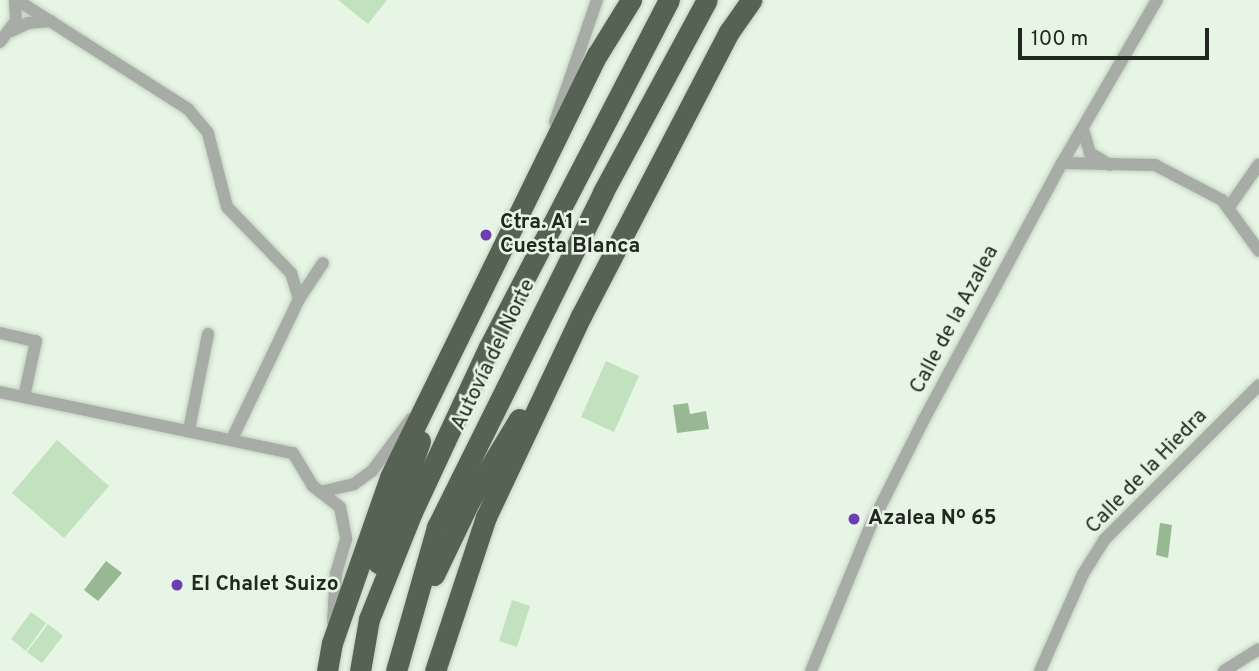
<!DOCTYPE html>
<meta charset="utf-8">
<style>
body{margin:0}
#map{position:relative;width:1259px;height:671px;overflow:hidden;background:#e6f5e4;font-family:Overpass,sans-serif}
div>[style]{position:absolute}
.green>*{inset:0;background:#c2e1be}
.water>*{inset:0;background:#97b892}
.roads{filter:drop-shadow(0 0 2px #c3d0c1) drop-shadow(0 0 2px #c3d0c1)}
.minor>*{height:12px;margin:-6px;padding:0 6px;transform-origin:6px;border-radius:6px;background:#a7ada6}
.motorway>*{height:21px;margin:-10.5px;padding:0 10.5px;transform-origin:10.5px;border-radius:10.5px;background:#566254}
.dots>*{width:19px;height:19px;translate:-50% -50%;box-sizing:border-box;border:4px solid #e6f5e4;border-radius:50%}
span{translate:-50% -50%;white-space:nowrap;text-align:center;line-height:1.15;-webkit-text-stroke:5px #e6f5e4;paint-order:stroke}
.poi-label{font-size:21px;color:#222721;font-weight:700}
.left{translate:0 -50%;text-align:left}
.street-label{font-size:21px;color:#222721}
.scale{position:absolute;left:1018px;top:28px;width:191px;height:32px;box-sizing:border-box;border:4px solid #222721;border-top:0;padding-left:9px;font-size:21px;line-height:24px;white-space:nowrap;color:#222721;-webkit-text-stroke:5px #e6f5e4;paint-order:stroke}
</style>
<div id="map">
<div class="green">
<i style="clip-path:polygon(338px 0,387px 0,368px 24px)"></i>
<i style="clip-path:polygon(606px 361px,639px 376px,614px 432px,581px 417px)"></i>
<i style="clip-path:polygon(57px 440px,109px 486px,64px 538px,12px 493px)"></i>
<i style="clip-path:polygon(512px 600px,530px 606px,517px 647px,499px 641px)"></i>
<i style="clip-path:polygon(31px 612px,46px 623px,26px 651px,11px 639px)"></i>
<i style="clip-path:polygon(48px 624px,63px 636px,42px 663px,27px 652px)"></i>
</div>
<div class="water">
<i style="clip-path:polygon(688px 403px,690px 414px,706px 411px,709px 429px,677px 433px,673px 405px)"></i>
<i style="clip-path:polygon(1160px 523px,1172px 525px,1168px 558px,1156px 555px)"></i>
<i style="clip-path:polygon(106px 561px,122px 573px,98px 601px,84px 590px)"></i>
</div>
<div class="roads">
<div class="minor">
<i style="left:17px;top:0;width:203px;rotate:32.5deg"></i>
<i style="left:188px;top:109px;width:31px;rotate:50deg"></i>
<i style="left:208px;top:133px;width:76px;rotate:75.6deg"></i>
<i style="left:227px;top:207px;width:92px;rotate:45.9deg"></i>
<i style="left:291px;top:273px;width:27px;rotate:73deg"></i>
<i style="left:299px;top:299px;width:155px;rotate:115.6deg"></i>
<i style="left:11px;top:31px;width:19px;rotate:-25deg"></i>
<i style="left:28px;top:23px;width:23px;rotate:-5deg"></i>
<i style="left:0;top:42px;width:26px;rotate:-53deg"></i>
<i style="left:16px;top:21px;width:21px;rotate:-93deg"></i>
<i style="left:555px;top:122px;width:129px;rotate:-71deg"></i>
<i style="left:1083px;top:129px;width:25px;rotate:74deg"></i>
<i style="left:1090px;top:153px;width:23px;rotate:31deg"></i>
<i style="left:1062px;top:163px;width:93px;rotate:1.2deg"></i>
<i style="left:1155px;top:165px;width:76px;rotate:27.6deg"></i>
<i style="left:1222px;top:200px;width:63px;rotate:54deg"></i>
<i style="left:1229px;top:207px;width:52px;rotate:-55.1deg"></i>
<i style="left:299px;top:299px;width:43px;rotate:-56.3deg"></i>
<i style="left:0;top:333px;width:37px;rotate:13deg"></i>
<i style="left:36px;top:341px;width:57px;rotate:102.1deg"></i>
<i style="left:0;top:392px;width:299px;rotate:11.8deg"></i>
<i style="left:293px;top:453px;width:39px;rotate:59deg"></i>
<i style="left:313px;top:486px;width:34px;rotate:38deg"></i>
<i style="left:340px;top:507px;width:33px;rotate:79deg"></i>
<i style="left:346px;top:539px;width:35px;rotate:106deg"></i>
<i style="left:336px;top:573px;width:49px;rotate:93.5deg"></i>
<i style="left:189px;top:430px;width:98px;rotate:-78.8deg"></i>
<i style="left:320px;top:492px;width:35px;rotate:-13deg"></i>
<i style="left:354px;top:484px;width:22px;rotate:-36deg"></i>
<i style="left:372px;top:471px;width:65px;rotate:-53.1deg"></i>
<i style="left:811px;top:671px;width:156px;rotate:-67.7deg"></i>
<i style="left:870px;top:527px;width:119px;rotate:-63.4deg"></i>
<i style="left:923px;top:421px;width:293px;rotate:-61.7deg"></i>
<i style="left:1062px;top:163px;width:189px;rotate:-59.8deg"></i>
<i style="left:1040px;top:671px;width:106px;rotate:-66.1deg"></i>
<i style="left:1083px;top:574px;width:40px;rotate:-58deg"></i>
<i style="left:1104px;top:540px;width:219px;rotate:-45deg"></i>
<i style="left:1224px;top:671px;width:41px;rotate:-32.2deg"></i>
</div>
<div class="motorway">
<i style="left:378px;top:563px;width:129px;rotate:-71deg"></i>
<i style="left:434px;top:575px;width:81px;rotate:-64.4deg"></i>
<i style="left:469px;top:502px;width:97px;rotate:-58.9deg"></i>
<i style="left:327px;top:671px;width:28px;rotate:-80deg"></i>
<i style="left:332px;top:643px;width:176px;rotate:-70.7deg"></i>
<i style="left:390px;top:477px;width:470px;rotate:-63.9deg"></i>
<i style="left:597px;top:55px;width:65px;rotate:-58.3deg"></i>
<i style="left:360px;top:671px;width:53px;rotate:-80.2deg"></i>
<i style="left:369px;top:619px;width:115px;rotate:-68.1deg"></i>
<i style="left:412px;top:512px;width:182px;rotate:-65deg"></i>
<i style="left:489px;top:347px;width:391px;rotate:-62.6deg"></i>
<i style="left:396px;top:671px;width:150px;rotate:-74.1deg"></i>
<i style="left:437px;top:527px;width:374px;rotate:-63.6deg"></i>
<i style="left:603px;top:192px;width:218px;rotate:-61.6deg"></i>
<i style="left:435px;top:671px;width:162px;rotate:-71.7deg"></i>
<i style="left:486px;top:517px;width:222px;rotate:-64.7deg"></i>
<i style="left:581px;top:316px;width:320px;rotate:-62.5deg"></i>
<i style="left:729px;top:32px;width:39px;rotate:-55deg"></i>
</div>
</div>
<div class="dots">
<i style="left:486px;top:235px;background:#6c3db5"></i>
<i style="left:854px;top:519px;background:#6c3db5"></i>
<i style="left:177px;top:585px;background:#6c3db5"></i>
</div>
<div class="poi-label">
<span class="left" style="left:500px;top:235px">Ctra. A1 -<br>Cuesta Blanca</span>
<span class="left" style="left:868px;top:519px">Azalea Nº 65</span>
<span class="left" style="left:191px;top:585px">El Chalet Suizo</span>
</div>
<div class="street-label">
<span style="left:955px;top:320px;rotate:-62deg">Calle de la Azalea</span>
<span style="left:494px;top:355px;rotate:-64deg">Autovía del Norte</span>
<span style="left:1147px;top:472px;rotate:-46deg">Calle de la Hiedra</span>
</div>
<div class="scale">100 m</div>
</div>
